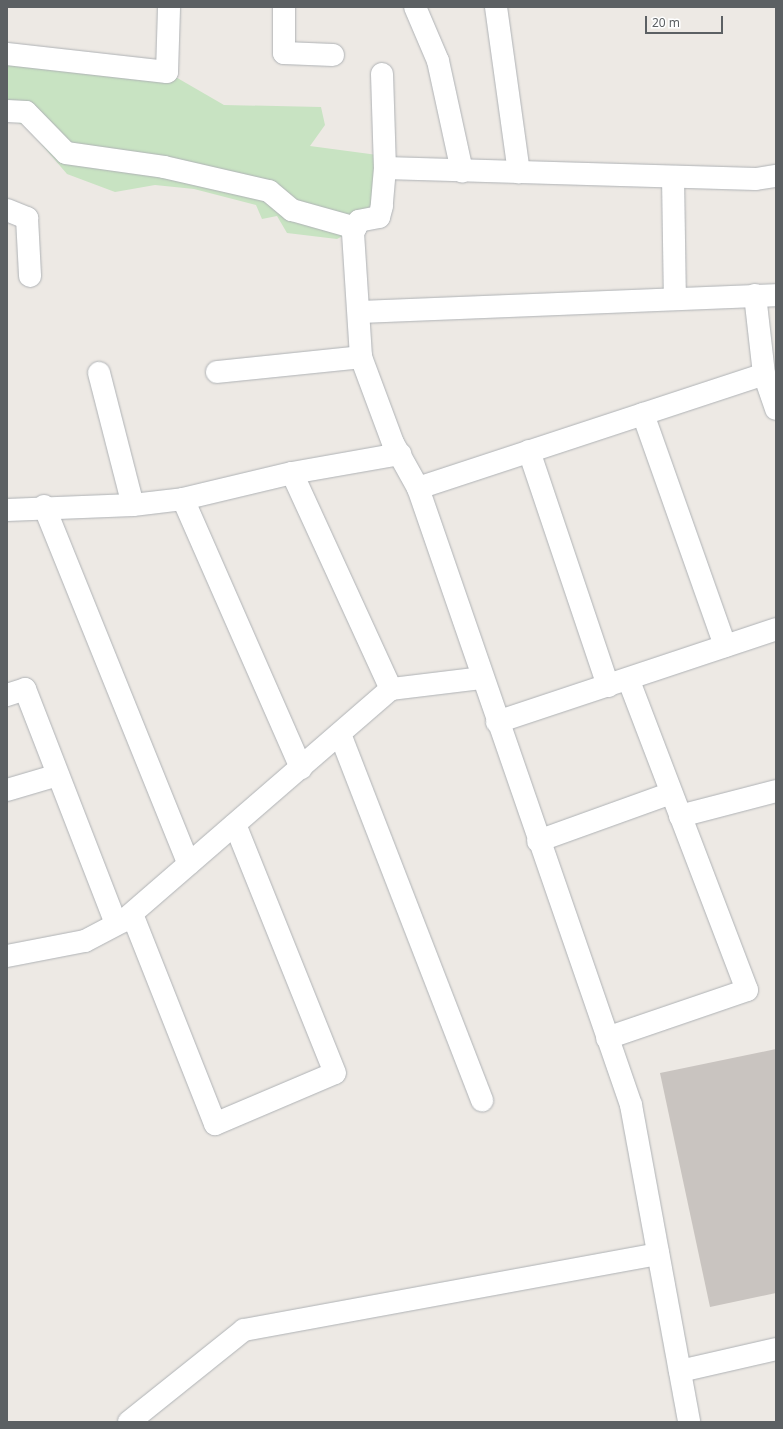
<!DOCTYPE html>
<style>
body{margin:0}
#map{position:relative;width:783px;height:1429px;overflow:hidden;background:#ede9e4;font-family:"Noto Sans",sans-serif}
div>[style]{position:absolute}
.green>*{inset:0;background:#c8e3c2}
.building>*{inset:0;background:#c9c4c0}
.roads{filter:drop-shadow(0 0 1px #afb2b5) drop-shadow(0 0 1px #afb2b5)}
.minor>*{height:22px;margin:-11px;padding:0 11px;transform-origin:11px;border-radius:11px;background:#fff}
span{translate:-50% -50%;white-space:nowrap;text-align:center;line-height:1.15;-webkit-text-stroke:3.5px #fff;paint-order:stroke}
.frame{position:absolute;inset:0;border:8px solid #5c6063;pointer-events:none}
.scale{position:absolute;left:645px;top:16px;width:78px;height:18px;box-sizing:border-box;border:2px solid #5c6063;border-top:0;padding-left:5px;font-size:12px;line-height:14px;white-space:nowrap;color:#5c6063;-webkit-text-stroke:3px #fff;paint-order:stroke}
</style>
<div id="map">
<div class="green">
<i style="clip-path:polygon(7px 54px,167px 72px,224px 105px,321px 107px,325px 125px,310px 146px,385px 156px,379px 217px,337px 239px,287px 233px,277px 216px,262px 219px,256px 205px,194px 189px,155px 185px,115px 192px,67px 174px,25px 125px,7px 120px)"></i>
</div>
<div class="building">
<i style="clip-path:polygon(776px 1049px,776px 1293px,710px 1307px,660px 1073px)"></i>
</div>
<div class="roads">
<div class="minor">
<i style="left:284px;top:7px;width:46px;rotate:90deg"></i>
<i style="left:284px;top:53px;width:49px;rotate:2.3deg"></i>
<i style="left:415px;top:7px;width:59px;rotate:66.9deg"></i>
<i style="left:438px;top:61px;width:113px;rotate:77.7deg"></i>
<i style="left:496px;top:7px;width:167px;rotate:82.1deg"></i>
<i style="left:7px;top:54px;width:161px;rotate:6.4deg"></i>
<i style="left:167px;top:72px;width:65px;rotate:-88.2deg"></i>
<i style="left:382px;top:74px;width:94px;rotate:88.2deg"></i>
<i style="left:385px;top:168px;width:38px;rotate:95deg"></i>
<i style="left:382px;top:206px;width:11px;rotate:105deg"></i>
<i style="left:379px;top:217px;width:20px;rotate:169deg"></i>
<i style="left:359px;top:221px;width:13px;rotate:117deg"></i>
<i style="left:353px;top:233px;width:124px;rotate:86.3deg"></i>
<i style="left:361px;top:357px;width:92px;rotate:69.6deg"></i>
<i style="left:393px;top:443px;width:51px;rotate:60.9deg"></i>
<i style="left:418px;top:488px;width:653px;rotate:70.95deg"></i>
<i style="left:631px;top:1105px;width:322px;rotate:79.6deg"></i>
<i style="left:7px;top:111px;width:19px;rotate:3deg"></i>
<i style="left:26px;top:112px;width:57px;rotate:45.7deg"></i>
<i style="left:66px;top:153px;width:99px;rotate:8.1deg"></i>
<i style="left:164px;top:167px;width:108px;rotate:12.9deg"></i>
<i style="left:269px;top:191px;width:30px;rotate:40deg"></i>
<i style="left:292px;top:210px;width:66px;rotate:15.7deg"></i>
<i style="left:385px;top:168px;width:371px;rotate:1.7deg"></i>
<i style="left:756px;top:179px;width:20px;rotate:-9deg"></i>
<i style="left:673px;top:177px;width:122px;rotate:89.1deg"></i>
<i style="left:7px;top:210px;width:22px;rotate:22deg"></i>
<i style="left:27px;top:218px;width:58px;rotate:87deg"></i>
<i style="left:755px;top:295px;width:80px;rotate:83.5deg"></i>
<i style="left:764px;top:374px;width:37px;rotate:71deg"></i>
<i style="left:359px;top:312px;width:417px;rotate:-2.3deg"></i>
<i style="left:217px;top:372px;width:145px;rotate:-5.9deg"></i>
<i style="left:99px;top:373px;width:136px;rotate:75.6deg"></i>
<i style="left:643px;top:414px;width:246px;rotate:70.5deg"></i>
<i style="left:529px;top:451px;width:248px;rotate:71.4deg"></i>
<i style="left:292px;top:473px;width:238px;rotate:65.4deg"></i>
<i style="left:418px;top:488px;width:364px;rotate:-18.2deg"></i>
<i style="left:183px;top:499px;width:294px;rotate:66.3deg"></i>
<i style="left:44px;top:506px;width:386px;rotate:68deg"></i>
<i style="left:7px;top:510px;width:126px;rotate:-2.3deg"></i>
<i style="left:133px;top:505px;width:50px;rotate:-6.8deg"></i>
<i style="left:183px;top:499px;width:112px;rotate:-13.4deg"></i>
<i style="left:292px;top:473px;width:110px;rotate:-10deg"></i>
<i style="left:7px;top:695px;width:19px;rotate:-18deg"></i>
<i style="left:25px;top:689px;width:252px;rotate:68.8deg"></i>
<i style="left:497px;top:722px;width:294px;rotate:-18.4deg"></i>
<i style="left:340px;top:734px;width:393px;rotate:68.8deg"></i>
<i style="left:7px;top:790px;width:53px;rotate:-16.4deg"></i>
<i style="left:680px;top:816px;width:99px;rotate:-14.6deg"></i>
<i style="left:538px;top:841px;width:141px;rotate:-19.8deg"></i>
<i style="left:132px;top:914px;width:226px;rotate:68.4deg"></i>
<i style="left:215px;top:1124px;width:130px;rotate:-23deg"></i>
<i style="left:335px;top:1073px;width:268px;rotate:-111.9deg"></i>
<i style="left:7px;top:956px;width:79px;rotate:-10.9deg"></i>
<i style="left:85px;top:941px;width:43px;rotate:-27.8deg"></i>
<i style="left:123px;top:921px;width:354px;rotate:-40.9deg"></i>
<i style="left:391px;top:689px;width:92px;rotate:-6.9deg"></i>
<i style="left:607px;top:1038px;width:148px;rotate:-18.9deg"></i>
<i style="left:747px;top:990px;width:333px;rotate:-110.9deg"></i>
<i style="left:680px;top:1371px;width:98px;rotate:-12.9deg"></i>
<i style="left:129px;top:1422px;width:147px;rotate:-38.7deg"></i>
<i style="left:244px;top:1330px;width:421px;rotate:-10.4deg"></i>
</div>
</div>
<div class="frame"></div>
<div class="scale">20 m</div>
</div>
